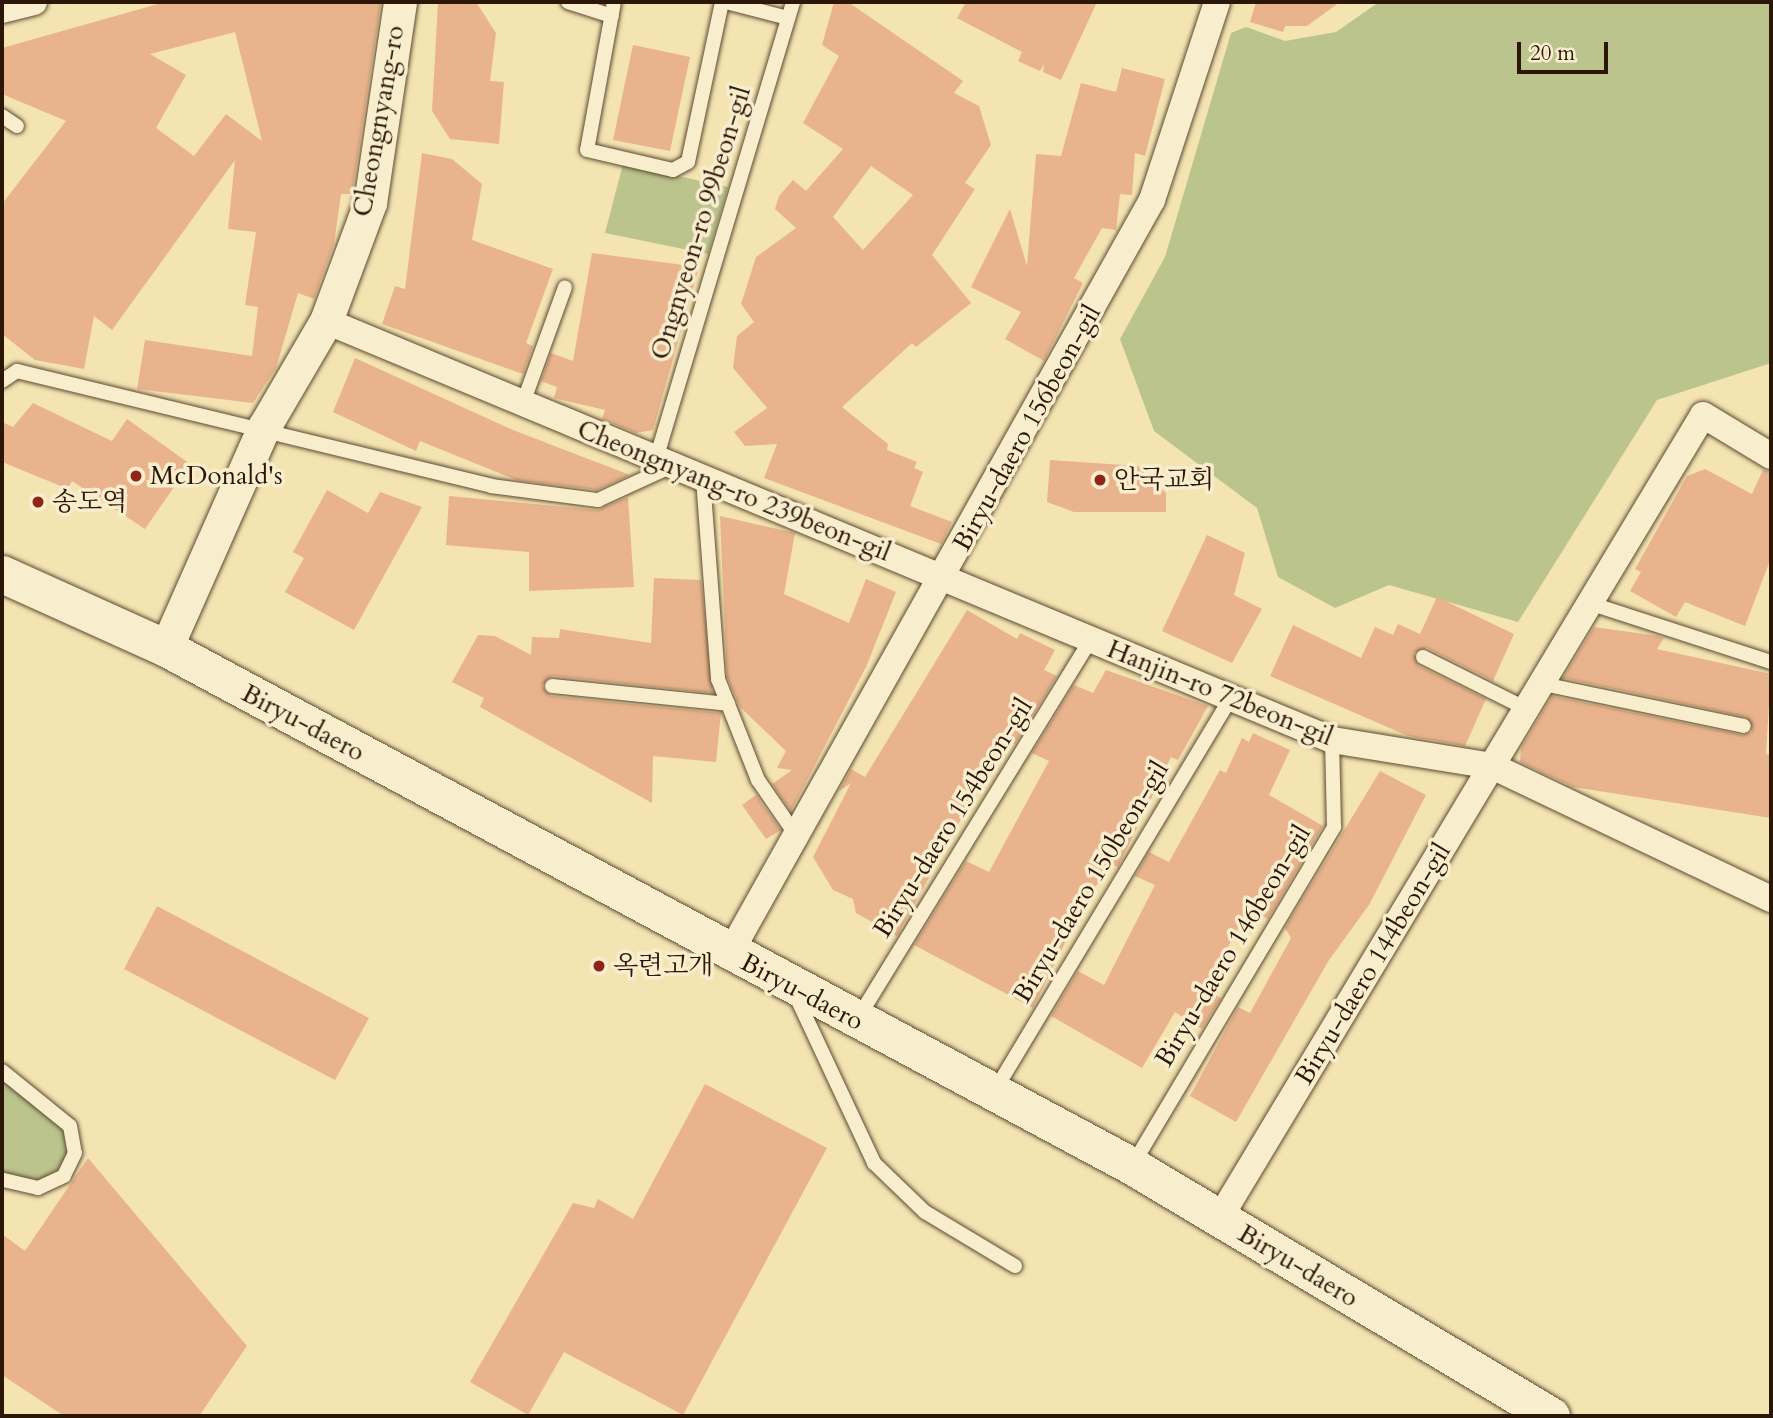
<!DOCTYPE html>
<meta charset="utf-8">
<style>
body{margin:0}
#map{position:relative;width:1773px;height:1418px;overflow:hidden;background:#f4e4b2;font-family:Cardo,"Noto Serif KR",serif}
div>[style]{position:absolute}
.green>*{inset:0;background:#bbc48d}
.building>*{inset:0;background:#e9b48d}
.roads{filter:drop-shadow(0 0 2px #5d4a32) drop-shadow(0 0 2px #5d4a32)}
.service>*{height:14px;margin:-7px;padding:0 7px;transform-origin:7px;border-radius:7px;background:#f8edcd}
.minor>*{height:26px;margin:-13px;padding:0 13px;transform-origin:13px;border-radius:13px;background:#f8edcd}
.tertiary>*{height:33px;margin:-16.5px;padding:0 16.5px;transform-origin:16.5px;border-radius:16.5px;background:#f8edcd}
.secondary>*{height:37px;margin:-18.5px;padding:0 18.5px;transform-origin:18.5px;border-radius:18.5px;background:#f8edcd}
.dots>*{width:19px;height:19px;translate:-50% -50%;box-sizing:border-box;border:4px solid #f8edcd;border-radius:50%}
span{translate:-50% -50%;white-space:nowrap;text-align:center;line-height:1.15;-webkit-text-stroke:7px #f8edcd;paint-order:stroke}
.street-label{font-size:26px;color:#2b1607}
.poi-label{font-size:26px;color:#2b1607}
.left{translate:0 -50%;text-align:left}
.frame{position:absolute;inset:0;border:4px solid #2b1607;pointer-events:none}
.scale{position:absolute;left:1517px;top:42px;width:91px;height:32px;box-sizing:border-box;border:4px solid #2b1607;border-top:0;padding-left:9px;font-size:21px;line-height:24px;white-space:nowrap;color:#2b1607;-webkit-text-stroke:5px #f8edcd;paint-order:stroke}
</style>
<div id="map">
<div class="green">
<i style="clip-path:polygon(1379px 2px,1771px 2px,1771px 363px,1657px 400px,1518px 622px,1389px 585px,1335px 608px,1278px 577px,1257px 508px,1154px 431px,1120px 339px,1165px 257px,1231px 33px,1246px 27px,1285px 41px,1336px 32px)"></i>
<i style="clip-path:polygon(623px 164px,728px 187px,708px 254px,605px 233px)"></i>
<i style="clip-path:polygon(2px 1071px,70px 1126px,75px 1153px,64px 1176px,38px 1188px,2px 1180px)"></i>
</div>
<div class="building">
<i style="clip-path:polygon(evenodd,165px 2px,381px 2px,352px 194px,341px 194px,334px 244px,314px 299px,298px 293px,276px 368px,253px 403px,137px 389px,145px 340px,252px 356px,258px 307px,245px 305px,256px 232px,228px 229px,235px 160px,112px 330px,94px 316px,84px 369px,35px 360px,2px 334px,2px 204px,66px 121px,2px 94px,2px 48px,165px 2px,235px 32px,262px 141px,226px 114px,194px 156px,156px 128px,186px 75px,150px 54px,235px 32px)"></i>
<i style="clip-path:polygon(438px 2px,476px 2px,496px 33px,490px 81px,504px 82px,499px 144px,450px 139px,432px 111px)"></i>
<i style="clip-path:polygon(evenodd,834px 2px,848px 2px,963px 81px,954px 93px,979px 106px,991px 145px,965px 183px,975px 189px,932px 255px,971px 303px,916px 347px,912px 343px,842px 407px,888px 444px,887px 450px,917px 462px,914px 468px,923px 472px,910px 506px,952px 522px,941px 544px,764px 478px,777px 444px,745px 446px,734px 432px,767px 408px,733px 368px,737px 336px,754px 322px,741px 304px,756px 257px,796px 228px,775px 209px,779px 196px,793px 180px,806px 191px,843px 149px,803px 123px,839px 56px,822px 45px,834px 2px,871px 166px,913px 195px,863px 250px,833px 217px,871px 166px)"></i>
<i style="clip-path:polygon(966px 2px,1097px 2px,1061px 80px,1043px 72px,1044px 64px,1040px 71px,1018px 61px,1022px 52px,957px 18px)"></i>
<i style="clip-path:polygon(1256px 2px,1340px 2px,1307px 26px,1285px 26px,1283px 32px,1250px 22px)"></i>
<i style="clip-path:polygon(633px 45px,690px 57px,670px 151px,613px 140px)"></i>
<i style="clip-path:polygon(1122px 68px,1165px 79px,1145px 156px,1135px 153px,1132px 195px,1120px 194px,1116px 230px,1102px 228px,1074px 278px,1083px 283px,1044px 361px,1005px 339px,1021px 312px,971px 287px,1010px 209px,1027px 266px,1036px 154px,1061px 156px,1081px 83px,1116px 92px)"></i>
<i style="clip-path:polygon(422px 153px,452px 159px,482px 184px,472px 240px,553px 269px,526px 343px,533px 346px,523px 374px,382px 324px,395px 286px,405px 289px)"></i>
<i style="clip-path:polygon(592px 253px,699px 267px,653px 430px,636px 433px,602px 419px,605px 410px,554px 398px,557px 387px,541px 381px,551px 353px,573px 361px)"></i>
<i style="clip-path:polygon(355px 358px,513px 430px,630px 475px,597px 490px,516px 480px,420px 441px,416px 451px,333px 412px)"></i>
<i style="clip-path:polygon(33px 403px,112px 441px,127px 419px,190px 464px,145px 529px,72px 481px,68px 489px,2px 462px,2px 422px,13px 427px)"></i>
<i style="clip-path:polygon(1050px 460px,1138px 466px,1166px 493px,1166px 512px,1074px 512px,1047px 502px)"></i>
<i style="clip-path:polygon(1705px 469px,1752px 494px,1763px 470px,1771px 472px,1771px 558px,1745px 626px,1685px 602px,1676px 617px,1630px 591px,1641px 572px,1635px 569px,1687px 476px)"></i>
<i style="clip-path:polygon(327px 490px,368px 513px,380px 492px,422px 507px,354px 630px,285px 592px,304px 558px,293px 552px)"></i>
<i style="clip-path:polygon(449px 496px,597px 510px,628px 497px,634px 587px,529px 591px,529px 552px,446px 545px)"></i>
<i style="clip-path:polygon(720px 516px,795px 533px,784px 594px,849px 623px,866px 579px,896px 592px,866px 667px,791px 811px,772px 784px,792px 770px,777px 768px,786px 751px,740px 707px,727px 677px)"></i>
<i style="clip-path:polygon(1207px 535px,1245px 553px,1234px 595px,1262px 609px,1232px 663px,1162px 631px)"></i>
<i style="clip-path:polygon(654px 578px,701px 580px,713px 693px,553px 676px,542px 686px,551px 696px,721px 713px,716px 762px,653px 756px,652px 803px,480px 707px,484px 698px,452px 682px,478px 635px,495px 636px,531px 655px,532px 637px,559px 638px,560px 629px,651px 643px)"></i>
<i style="clip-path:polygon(1437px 597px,1514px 634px,1493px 681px,1427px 648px,1414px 653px,1419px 666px,1486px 699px,1465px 746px,1408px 736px,1270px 676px,1293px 625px,1361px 658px,1375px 627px,1393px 635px,1398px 624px,1420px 634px)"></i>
<i style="clip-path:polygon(967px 610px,1017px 639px,1020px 633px,1055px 650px,1044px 670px,1057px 676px,1015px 744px,1005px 739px,897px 936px,856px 913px,853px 899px,833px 890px,813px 857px,851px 783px,839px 791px,851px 769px,865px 777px)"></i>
<i style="clip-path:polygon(1594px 627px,1658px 636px,1664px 638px,1657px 649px,1771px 674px,1766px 754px,1771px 755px,1771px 818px,1573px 787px,1520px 762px,1521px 748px,1552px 696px,1742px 735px,1752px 732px,1746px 717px,1563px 678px)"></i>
<i style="clip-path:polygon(1106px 670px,1208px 706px,1178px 760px,1171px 757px,1118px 867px,1110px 864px,1082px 908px,1033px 1008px,914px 945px,966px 861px,989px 872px,1049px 761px,1032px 753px,1074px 685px,1093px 693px)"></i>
<i style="clip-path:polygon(1253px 733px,1290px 750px,1269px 795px,1323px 826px,1268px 919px,1249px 909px,1204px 990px,1221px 998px,1202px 1029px,1175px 1012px,1142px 1068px,1051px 1016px,1078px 971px,1104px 985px,1155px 885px,1135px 876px,1149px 852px,1169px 862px,1220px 770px,1226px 773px,1242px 738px,1249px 742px)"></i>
<i style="clip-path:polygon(1380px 771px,1426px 795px,1369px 905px,1329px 960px,1236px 1122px,1190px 1096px,1238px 1007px,1250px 1013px,1291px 938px,1285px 928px)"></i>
<i style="clip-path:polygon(756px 795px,781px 830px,766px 839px,742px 805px)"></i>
<i style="clip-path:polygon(157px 906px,369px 1018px,335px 1080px,124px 969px)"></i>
<i style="clip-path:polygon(705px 1084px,827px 1148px,683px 1415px,564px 1352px,528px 1415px,470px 1382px,573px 1203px,594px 1208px,598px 1199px,633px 1219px)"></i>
<i style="clip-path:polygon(88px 1158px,247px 1346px,199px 1416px,64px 1416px,2px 1375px,2px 1234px,25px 1251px)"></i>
</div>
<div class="roads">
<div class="service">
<i style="left:568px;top:2px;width:46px;rotate:17.7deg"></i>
<i style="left:614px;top:2px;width:150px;rotate:100.3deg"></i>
<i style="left:587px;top:150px;width:88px;rotate:13.1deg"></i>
<i style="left:673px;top:170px;width:17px;rotate:-28deg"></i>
<i style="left:688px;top:162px;width:164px;rotate:-78deg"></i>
<i style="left:726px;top:2px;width:64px;rotate:14.5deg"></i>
<i style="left:2px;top:116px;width:18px;rotate:34deg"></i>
<i style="left:2px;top:381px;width:18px;rotate:-34deg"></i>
<i style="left:17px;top:371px;width:488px;rotate:13.6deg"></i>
<i style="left:491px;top:486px;width:108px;rotate:7.5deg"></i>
<i style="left:598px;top:500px;width:81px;rotate:-24.7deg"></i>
<i style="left:523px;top:403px;width:123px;rotate:-70.1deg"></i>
<i style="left:656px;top:459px;width:477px;rotate:-73.3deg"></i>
<i style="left:703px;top:479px;width:201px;rotate:85.7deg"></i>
<i style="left:718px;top:679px;width:109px;rotate:68.4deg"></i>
<i style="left:758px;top:780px;width:67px;rotate:55.4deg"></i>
<i style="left:1589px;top:603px;width:191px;rotate:18deg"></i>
<i style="left:1423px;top:657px;width:116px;rotate:26.6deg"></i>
<i style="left:1543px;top:684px;width:205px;rotate:11.8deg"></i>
<i style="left:552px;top:686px;width:177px;rotate:5.8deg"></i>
<i style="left:795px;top:994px;width:187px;rotate:64.9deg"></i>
<i style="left:874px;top:1163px;width:71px;rotate:43.9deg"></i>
<i style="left:925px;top:1212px;width:105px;rotate:31deg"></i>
<i style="left:858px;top:1018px;width:443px;rotate:-58.4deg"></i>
<i style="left:2px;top:1071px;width:87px;rotate:39deg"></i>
<i style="left:70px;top:1126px;width:27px;rotate:80deg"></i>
<i style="left:75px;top:1153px;width:25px;rotate:116deg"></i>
<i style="left:64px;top:1176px;width:29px;rotate:155deg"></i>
<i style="left:38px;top:1188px;width:37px;rotate:-167deg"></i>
<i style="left:994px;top:1092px;width:461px;rotate:-59deg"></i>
<i style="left:1132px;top:1166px;width:395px;rotate:-59.2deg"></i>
<i style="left:1334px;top:827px;width:87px;rotate:-91.3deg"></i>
</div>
<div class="minor">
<i style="left:2px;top:10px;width:33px;rotate:-14deg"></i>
<i style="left:326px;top:321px;width:1090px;rotate:22.61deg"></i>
<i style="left:1332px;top:740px;width:162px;rotate:9.2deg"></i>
<i style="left:1492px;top:766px;width:309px;rotate:25.5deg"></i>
<i style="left:730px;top:953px;width:863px;rotate:-60.73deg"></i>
<i style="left:1152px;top:200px;width:208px;rotate:-71.8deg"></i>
<i style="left:1219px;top:1219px;width:938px;rotate:-58.95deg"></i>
<i style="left:1703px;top:415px;width:79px;rotate:31.1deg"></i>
</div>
<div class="tertiary">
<i style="left:166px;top:648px;width:242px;rotate:-66.1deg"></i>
<i style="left:264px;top:427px;width:123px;rotate:-59.7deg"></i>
<i style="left:326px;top:321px;width:126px;rotate:-69.6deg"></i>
<i style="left:370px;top:203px;width:203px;rotate:-81.5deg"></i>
</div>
<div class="secondary">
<i style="left:2px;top:574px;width:180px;rotate:24.3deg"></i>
<i style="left:166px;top:648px;width:1096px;rotate:28.2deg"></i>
<i style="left:1132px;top:1166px;width:488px;rotate:30.8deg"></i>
</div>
</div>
<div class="dots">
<i style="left:136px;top:476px;background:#8f2418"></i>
<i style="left:1100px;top:480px;background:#8f2418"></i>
<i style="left:38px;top:502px;background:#8f2418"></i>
<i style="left:599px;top:966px;background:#8f2418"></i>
</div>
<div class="street-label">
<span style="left:379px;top:121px;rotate:-80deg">Cheongnyang-ro</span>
<span style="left:701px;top:223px;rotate:-73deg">Ongnyeon-ro 99beon-gil</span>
<span style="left:1027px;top:428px;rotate:-61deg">Biryu-daero 156beon-gil</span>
<span style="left:734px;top:491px;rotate:22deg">Cheongnyang-ro 239beon-gil</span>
<span style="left:1220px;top:693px;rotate:22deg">Hanjin-ro 72beon-gil</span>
<span style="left:303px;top:723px;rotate:28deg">Biryu-daero</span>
<span style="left:953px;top:818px;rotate:-58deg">Biryu-daero 154beon-gil</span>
<span style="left:1091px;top:882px;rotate:-59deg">Biryu-daero 150beon-gil</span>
<span style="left:1233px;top:946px;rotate:-59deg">Biryu-daero 146beon-gil</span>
<span style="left:1373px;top:964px;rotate:-59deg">Biryu-daero 144beon-gil</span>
<span style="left:802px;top:992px;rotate:28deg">Biryu-daero</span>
<span style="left:1298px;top:1266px;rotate:31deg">Biryu-daero</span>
</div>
<div class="poi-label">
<span class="left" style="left:150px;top:476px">McDonald's</span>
<span class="left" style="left:1114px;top:480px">안국교회</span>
<span class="left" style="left:52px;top:502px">송도역</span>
<span class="left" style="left:613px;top:966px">옥련고개</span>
</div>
<div class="frame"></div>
<div class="scale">20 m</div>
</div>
